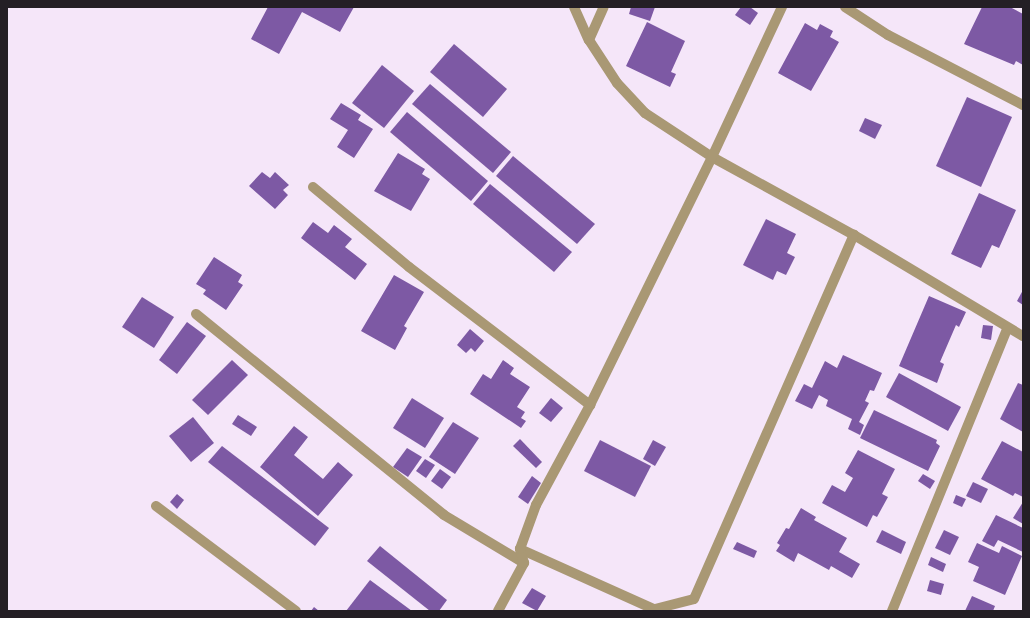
<!DOCTYPE html>
<style>
body{margin:0}
#map{position:relative;width:1030px;height:618px;overflow:hidden;background:#f5e6f9;font-family:Mulish,sans-serif}
div>[style]{position:absolute}
.building>*{inset:0;background:#7d59a4}
.minor>*{height:10px;margin:-5px;padding:0 5px;transform-origin:5px;border-radius:5px;background:#a99874}
span{translate:-50% -50%;white-space:nowrap;text-align:center;line-height:1.15;-webkit-text-stroke:4px #fdf7fe;paint-order:stroke}
.frame{position:absolute;inset:0;border:8px solid #241f25;pointer-events:none}
</style>
<div id="map">
<div class="building">
<i style="clip-path:polygon(268px 7px,354px 7px,340px 32px,302px 12px,279px 54px,251px 39px)"></i>
<i style="clip-path:polygon(631px 7px,655px 7px,650px 21px,629px 14px)"></i>
<i style="clip-path:polygon(741px 7px,750px 7px,758px 13px,750px 25px,735px 15px)"></i>
<i style="clip-path:polygon(982px 7px,1010px 7px,1023px 14px,1023px 65px,1016px 61px,1014px 65px,964px 44px)"></i>
<i style="clip-path:polygon(647px 22px,685px 41px,671px 72px,676px 74px,670px 87px,626px 66px)"></i>
<i style="clip-path:polygon(805px 23px,817px 30px,820px 24px,833px 31px,830px 37px,839px 42px,811px 91px,778px 73px)"></i>
<i style="clip-path:polygon(454px 44px,507px 89px,483px 117px,430px 72px)"></i>
<i style="clip-path:polygon(382px 65px,414px 91px,384px 128px,352px 103px)"></i>
<i style="clip-path:polygon(430px 84px,511px 152px,493px 173px,412px 104px)"></i>
<i style="clip-path:polygon(967px 97px,1012px 117px,981px 187px,936px 166px)"></i>
<i style="clip-path:polygon(341px 103px,361px 115px,358px 120px,373px 129px,354px 158px,337px 147px,348px 130px,330px 119px)"></i>
<i style="clip-path:polygon(407px 112px,488px 181px,471px 201px,390px 132px)"></i>
<i style="clip-path:polygon(865px 118px,882px 125px,875px 139px,859px 131px)"></i>
<i style="clip-path:polygon(398px 153px,425px 169px,422px 174px,430px 179px,411px 211px,374px 191px)"></i>
<i style="clip-path:polygon(513px 156px,595px 224px,577px 244px,496px 176px)"></i>
<i style="clip-path:polygon(262px 172px,270px 178px,275px 172px,289px 185px,283px 190px,288px 195px,275px 209px,249px 186px)"></i>
<i style="clip-path:polygon(490px 184px,572px 252px,554px 272px,473px 204px)"></i>
<i style="clip-path:polygon(979px 193px,1016px 210px,999px 248px,992px 245px,981px 268px,951px 254px)"></i>
<i style="clip-path:polygon(766px 219px,796px 234px,787px 253px,795px 257px,786px 275px,777px 271px,773px 280px,743px 265px)"></i>
<i style="clip-path:polygon(313px 222px,328px 233px,334px 225px,352px 239px,345px 247px,367px 264px,355px 280px,301px 238px)"></i>
<i style="clip-path:polygon(214px 257px,242px 275px,238px 282px,243px 285px,226px 310px,203px 294px,206px 290px,196px 284px)"></i>
<i style="clip-path:polygon(394px 275px,424px 292px,404px 326px,407px 328px,395px 350px,361px 331px)"></i>
<i style="clip-path:polygon(1023px 290px,1023px 305px,1017px 301px)"></i>
<i style="clip-path:polygon(929px 296px,966px 312px,959px 327px,956px 325px,940px 362px,944px 364px,937px 383px,899px 366px)"></i>
<i style="clip-path:polygon(142px 297px,174px 317px,154px 348px,122px 327px)"></i>
<i style="clip-path:polygon(187px 322px,206px 336px,177px 374px,159px 360px)"></i>
<i style="clip-path:polygon(983px 325px,993px 326px,991px 340px,981px 338px)"></i>
<i style="clip-path:polygon(470px 329px,484px 341px,475px 352px,471px 348px,466px 353px,457px 345px)"></i>
<i style="clip-path:polygon(843px 355px,882px 373px,874px 391px,870px 390px,865px 401px,869px 403px,859px 422px,864px 425px,860px 435px,848px 429px,852px 419px,826px 406px,828px 400px,819px 395px,812px 409px,795px 401px,804px 384px,812px 388px,825px 361px,837px 368px)"></i>
<i style="clip-path:polygon(232px 360px,248px 375px,208px 415px,192px 400px)"></i>
<i style="clip-path:polygon(503px 360px,514px 368px,510px 374px,530px 387px,517px 407px,525px 412px,521px 418px,526px 421px,521px 428px,470px 394px,483px 374px,491px 379px)"></i>
<i style="clip-path:polygon(899px 373px,961px 407px,948px 431px,886px 397px)"></i>
<i style="clip-path:polygon(1018px 383px,1023px 385px,1023px 432px,1000px 419px)"></i>
<i style="clip-path:polygon(412px 398px,444px 418px,425px 448px,393px 428px)"></i>
<i style="clip-path:polygon(551px 398px,563px 408px,551px 422px,539px 413px)"></i>
<i style="clip-path:polygon(874px 410px,937px 440px,936px 443px,940px 446px,928px 471px,860px 438px)"></i>
<i style="clip-path:polygon(238px 415px,257px 427px,251px 436px,232px 424px)"></i>
<i style="clip-path:polygon(193px 417px,214px 443px,191px 462px,169px 436px)"></i>
<i style="clip-path:polygon(453px 422px,479px 438px,455px 474px,429px 457px)"></i>
<i style="clip-path:polygon(294px 426px,308px 437px,294px 455px,323px 479px,338px 462px,353px 475px,318px 516px,260px 467px)"></i>
<i style="clip-path:polygon(520px 439px,542px 462px,536px 468px,513px 446px)"></i>
<i style="clip-path:polygon(600px 440px,651px 466px,635px 497px,584px 471px)"></i>
<i style="clip-path:polygon(653px 440px,666px 447px,655px 466px,643px 459px)"></i>
<i style="clip-path:polygon(1002px 441px,1023px 452px,1023px 497px,1015px 493px,1013px 496px,981px 479px)"></i>
<i style="clip-path:polygon(222px 446px,329px 528px,315px 546px,208px 462px)"></i>
<i style="clip-path:polygon(407px 448px,422px 457px,408px 477px,393px 467px)"></i>
<i style="clip-path:polygon(858px 450px,895px 469px,882px 494px,888px 497px,877px 517px,873px 515px,867px 527px,822px 503px,832px 485px,845px 492px,853px 478px,845px 473px)"></i>
<i style="clip-path:polygon(425px 459px,435px 465px,426px 478px,416px 471px)"></i>
<i style="clip-path:polygon(440px 469px,451px 477px,442px 489px,431px 481px)"></i>
<i style="clip-path:polygon(923px 474px,935px 481px,930px 489px,918px 481px)"></i>
<i style="clip-path:polygon(532px 476px,541px 483px,528px 504px,518px 497px)"></i>
<i style="clip-path:polygon(973px 482px,988px 489px,981px 503px,966px 496px)"></i>
<i style="clip-path:polygon(177px 494px,184px 500px,177px 509px,170px 502px)"></i>
<i style="clip-path:polygon(956px 495px,966px 499px,962px 507px,953px 503px)"></i>
<i style="clip-path:polygon(1023px 502px,1023px 524px,1013px 518px)"></i>
<i style="clip-path:polygon(801px 508px,816px 517px,814px 520px,847px 538px,839px 552px,860px 564px,852px 578px,831px 566px,829px 570px,798px 553px,794px 562px,776px 551px,780px 545px,777px 543px,786px 528px,789px 529px)"></i>
<i style="clip-path:polygon(996px 515px,1023px 528px,1023px 552px,998px 540px,994px 547px,982px 541px)"></i>
<i style="clip-path:polygon(882px 530px,906px 542px,901px 554px,876px 542px)"></i>
<i style="clip-path:polygon(944px 530px,959px 537px,950px 555px,935px 548px)"></i>
<i style="clip-path:polygon(737px 542px,757px 551px,754px 558px,733px 549px)"></i>
<i style="clip-path:polygon(977px 543px,999px 553px,1002px 546px,1022px 556px,1005px 595px,973px 581px,979px 567px,968px 562px)"></i>
<i style="clip-path:polygon(380px 546px,447px 600px,439px 611px,430px 611px,367px 561px)"></i>
<i style="clip-path:polygon(931px 557px,946px 564px,943px 572px,928px 565px)"></i>
<i style="clip-path:polygon(370px 580px,412px 611px,346px 611px)"></i>
<i style="clip-path:polygon(930px 580px,944px 584px,941px 595px,927px 591px)"></i>
<i style="clip-path:polygon(532px 588px,546px 596px,537px 611px,522px 603px)"></i>
<i style="clip-path:polygon(972px 596px,995px 606px,993px 611px,965px 611px)"></i>
<i style="clip-path:polygon(314px 607px,319px 611px,311px 611px)"></i>
</div>
<div class="minor">
<i style="left:574px;top:7px;width:36px;rotate:66deg"></i>
<i style="left:589px;top:40px;width:51px;rotate:56.9deg"></i>
<i style="left:617px;top:83px;width:41px;rotate:47deg"></i>
<i style="left:645px;top:113px;width:80px;rotate:33.3deg"></i>
<i style="left:712px;top:157px;width:162px;rotate:28.8deg"></i>
<i style="left:854px;top:235px;width:197px;rotate:30.9deg"></i>
<i style="left:845px;top:7px;width:51px;rotate:33.1deg"></i>
<i style="left:888px;top:35px;width:152px;rotate:27.4deg"></i>
<i style="left:589px;top:40px;width:36px;rotate:-66deg"></i>
<i style="left:313px;top:187px;width:125px;rotate:39.8deg"></i>
<i style="left:409px;top:267px;width:228px;rotate:37.3deg"></i>
<i style="left:196px;top:314px;width:319px;rotate:39deg"></i>
<i style="left:444px;top:515px;width:93px;rotate:31deg"></i>
<i style="left:156px;top:506px;width:175px;rotate:36.9deg"></i>
<i style="left:520px;top:549px;width:151px;rotate:24.2deg"></i>
<i style="left:655px;top:609px;width:40px;rotate:-14.4deg"></i>
<i style="left:694px;top:599px;width:398px;rotate:-66.3deg"></i>
<i style="left:498px;top:611px;width:55px;rotate:-61.6deg"></i>
<i style="left:524px;top:563px;width:15px;rotate:-106deg"></i>
<i style="left:520px;top:549px;width:47px;rotate:-70deg"></i>
<i style="left:536px;top:505px;width:114px;rotate:-61.6deg"></i>
<i style="left:590px;top:405px;width:276px;rotate:-63.8deg"></i>
<i style="left:712px;top:157px;width:166px;rotate:-65deg"></i>
<i style="left:892px;top:611px;width:305px;rotate:-67.8deg"></i>
</div>
<div class="frame"></div>
</div>
